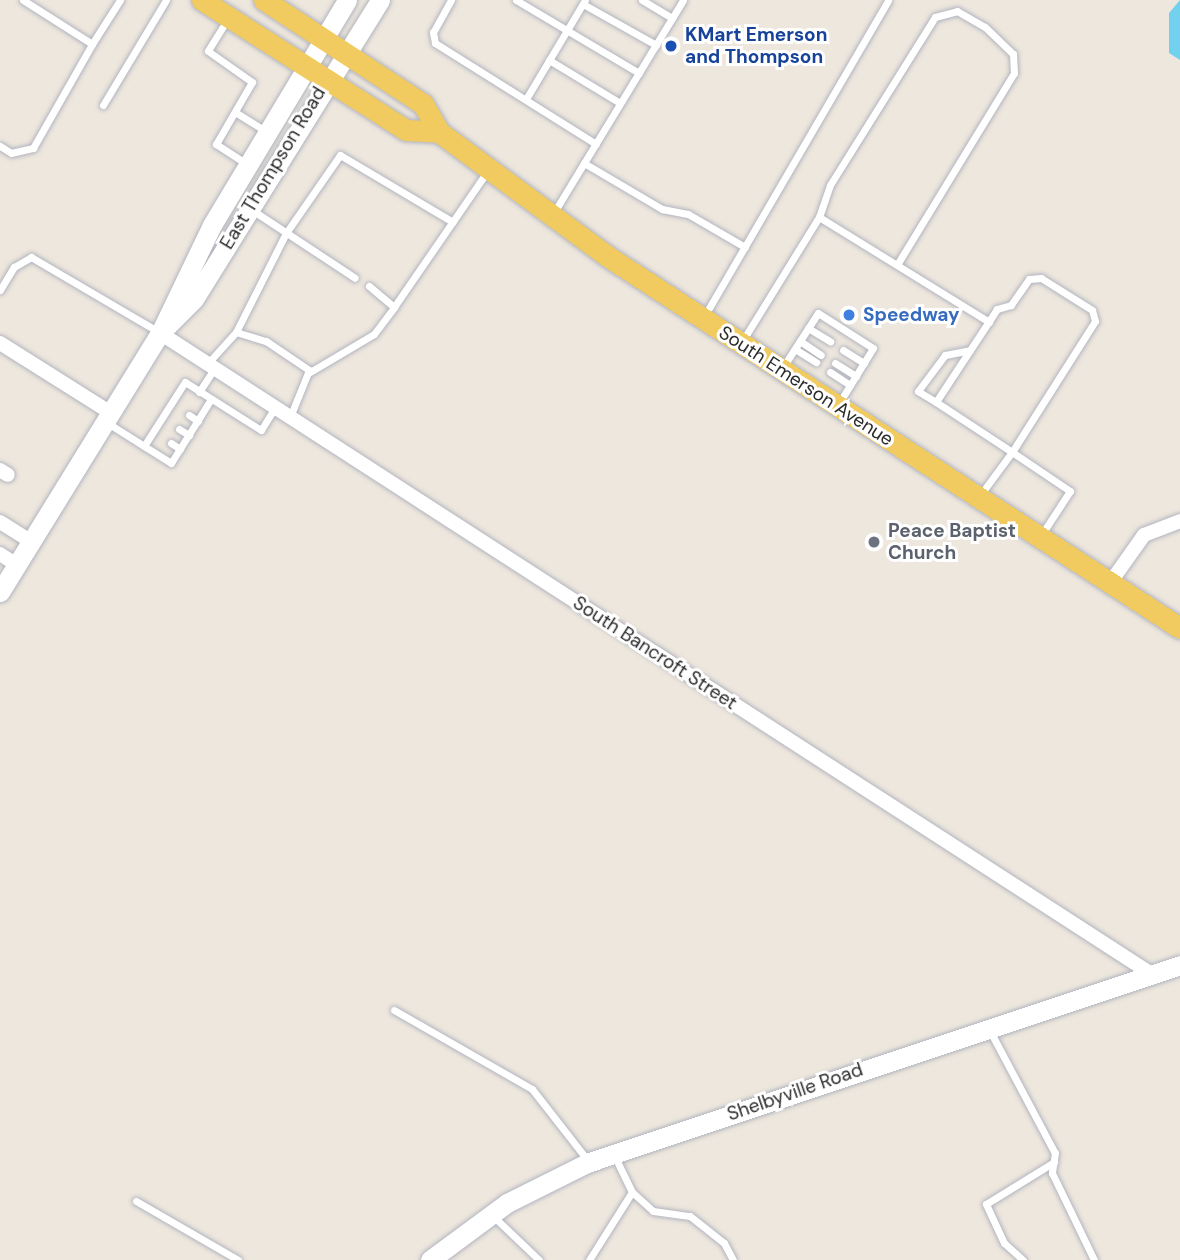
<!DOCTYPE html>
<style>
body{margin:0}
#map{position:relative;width:1180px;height:1260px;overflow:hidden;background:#eee7de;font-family:"DM Sans",sans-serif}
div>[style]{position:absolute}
.water>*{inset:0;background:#72d1ef}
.roads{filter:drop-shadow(0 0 2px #b2b5bf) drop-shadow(0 0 2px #b2b5bf)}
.service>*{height:7px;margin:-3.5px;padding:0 3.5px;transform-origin:3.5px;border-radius:3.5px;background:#fff}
.minor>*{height:14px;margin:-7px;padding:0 7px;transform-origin:7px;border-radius:7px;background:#fff}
.secondary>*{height:19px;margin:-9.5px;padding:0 9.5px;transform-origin:9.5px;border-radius:9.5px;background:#fff}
.primary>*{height:21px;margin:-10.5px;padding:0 10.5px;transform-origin:10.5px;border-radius:10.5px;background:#f1cb60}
.dots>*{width:19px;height:19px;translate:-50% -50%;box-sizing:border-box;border:4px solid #fff;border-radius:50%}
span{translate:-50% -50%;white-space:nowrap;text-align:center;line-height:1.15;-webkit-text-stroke:6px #fff;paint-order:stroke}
.transit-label{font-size:19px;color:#164399;font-weight:700}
.left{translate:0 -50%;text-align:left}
.street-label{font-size:19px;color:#2c2c2c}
.shop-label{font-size:19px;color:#366cbe;font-weight:700}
.worship-label{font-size:19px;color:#5b616d;font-weight:700}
</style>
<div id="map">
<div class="water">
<i style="clip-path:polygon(1180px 0,1180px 60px,1169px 53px,1169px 13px)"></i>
</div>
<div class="roads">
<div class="service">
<i style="left:23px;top:0;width:82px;rotate:32.5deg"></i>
<i style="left:92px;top:44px;width:52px;rotate:-57.5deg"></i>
<i style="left:451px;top:0;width:37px;rotate:119deg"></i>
<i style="left:433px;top:32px;width:11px;rotate:80deg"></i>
<i style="left:435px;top:43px;width:190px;rotate:32.1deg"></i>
<i style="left:516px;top:0;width:143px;rotate:30.7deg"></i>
<i style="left:642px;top:0;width:35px;rotate:31deg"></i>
<i style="left:583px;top:4px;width:84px;rotate:29.3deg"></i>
<i style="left:227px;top:20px;width:36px;rotate:122deg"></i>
<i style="left:208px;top:51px;width:54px;rotate:35.2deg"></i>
<i style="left:252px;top:82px;width:72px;rotate:120.1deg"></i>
<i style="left:216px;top:144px;width:38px;rotate:33deg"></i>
<i style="left:549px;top:60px;width:83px;rotate:31.2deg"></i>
<i style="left:526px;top:99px;width:115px;rotate:-59.2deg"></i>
<i style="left:103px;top:105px;width:122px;rotate:-59deg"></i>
<i style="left:235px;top:112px;width:38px;rotate:32deg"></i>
<i style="left:0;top:146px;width:13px;rotate:32deg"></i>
<i style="left:11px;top:153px;width:23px;rotate:-13deg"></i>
<i style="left:33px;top:148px;width:120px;rotate:-60.4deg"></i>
<i style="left:584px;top:163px;width:91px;rotate:30.5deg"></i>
<i style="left:662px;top:209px;width:26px;rotate:11deg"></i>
<i style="left:688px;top:214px;width:66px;rotate:30.1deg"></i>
<i style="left:252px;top:210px;width:123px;rotate:33.4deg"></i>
<i style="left:553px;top:214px;width:250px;rotate:-58.7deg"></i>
<i style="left:819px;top:217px;width:34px;rotate:-71deg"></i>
<i style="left:830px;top:185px;width:198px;rotate:-58deg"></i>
<i style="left:935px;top:17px;width:23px;rotate:-15deg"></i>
<i style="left:957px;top:11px;width:32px;rotate:30deg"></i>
<i style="left:985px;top:27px;width:39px;rotate:44deg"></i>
<i style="left:1013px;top:54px;width:19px;rotate:87deg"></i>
<i style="left:1014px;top:73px;width:223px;rotate:121.4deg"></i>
<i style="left:369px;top:286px;width:33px;rotate:40deg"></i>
<i style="left:394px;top:307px;width:166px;rotate:-55.5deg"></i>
<i style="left:0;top:290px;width:27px;rotate:-59deg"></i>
<i style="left:14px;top:267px;width:20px;rotate:-30deg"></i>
<i style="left:31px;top:257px;width:148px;rotate:30.4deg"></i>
<i style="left:705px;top:315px;width:364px;rotate:-59.8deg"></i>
<i style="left:808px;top:328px;width:26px;rotate:31deg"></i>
<i style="left:236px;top:332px;width:111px;rotate:-63.2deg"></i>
<i style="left:286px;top:233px;width:95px;rotate:-55.3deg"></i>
<i style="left:340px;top:155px;width:131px;rotate:30.7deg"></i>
<i style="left:743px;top:340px;width:145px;rotate:-58.3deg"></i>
<i style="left:819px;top:217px;width:200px;rotate:31.7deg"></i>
<i style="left:800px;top:341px;width:25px;rotate:34deg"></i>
<i style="left:795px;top:349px;width:25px;rotate:32deg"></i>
<i style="left:843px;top:350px;width:25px;rotate:32deg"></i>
<i style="left:208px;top:363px;width:42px;rotate:-47.9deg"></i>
<i style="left:236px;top:332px;width:31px;rotate:17deg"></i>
<i style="left:266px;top:341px;width:52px;rotate:34deg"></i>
<i style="left:309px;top:370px;width:51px;rotate:112deg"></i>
<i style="left:835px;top:363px;width:25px;rotate:32deg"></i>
<i style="left:783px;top:367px;width:64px;rotate:-57.1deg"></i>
<i style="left:818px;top:313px;width:65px;rotate:32.5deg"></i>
<i style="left:873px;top:348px;width:65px;rotate:121.7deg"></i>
<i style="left:310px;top:372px;width:74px;rotate:-30.7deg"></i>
<i style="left:374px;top:334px;width:34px;rotate:-53deg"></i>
<i style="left:830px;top:372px;width:24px;rotate:33deg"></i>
<i style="left:199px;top:392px;width:27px;rotate:-57deg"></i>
<i style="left:936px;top:402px;width:21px;rotate:-149deg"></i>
<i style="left:918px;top:391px;width:45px;rotate:-53.1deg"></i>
<i style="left:945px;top:355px;width:25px;rotate:-11deg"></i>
<i style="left:189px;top:415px;width:11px;rotate:34deg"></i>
<i style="left:106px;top:422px;width:45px;rotate:32.3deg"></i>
<i style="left:144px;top:446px;width:76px;rotate:-57.4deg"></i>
<i style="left:185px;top:382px;width:90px;rotate:32.3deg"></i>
<i style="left:261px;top:430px;width:26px;rotate:-58deg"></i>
<i style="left:179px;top:429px;width:12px;rotate:31deg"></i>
<i style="left:171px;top:443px;width:11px;rotate:34deg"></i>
<i style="left:144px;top:446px;width:32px;rotate:32deg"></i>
<i style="left:171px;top:463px;width:75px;rotate:-58deg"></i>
<i style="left:981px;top:494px;width:52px;rotate:-53.6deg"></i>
<i style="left:1012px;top:452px;width:155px;rotate:-57.6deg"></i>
<i style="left:1095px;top:321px;width:11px;rotate:-105deg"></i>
<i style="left:1092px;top:310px;width:60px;rotate:-147.9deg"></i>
<i style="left:1041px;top:278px;width:12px;rotate:175deg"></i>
<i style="left:1029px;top:279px;width:32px;rotate:125deg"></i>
<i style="left:1011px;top:305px;width:15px;rotate:164deg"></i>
<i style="left:997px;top:309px;width:111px;rotate:123.3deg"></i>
<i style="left:936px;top:402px;width:91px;rotate:33.3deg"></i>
<i style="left:1012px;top:452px;width:70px;rotate:33.9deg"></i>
<i style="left:1070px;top:491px;width:51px;rotate:123.1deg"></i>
<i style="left:394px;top:1010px;width:159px;rotate:29.8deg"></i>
<i style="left:532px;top:1089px;width:93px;rotate:52deg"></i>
<i style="left:990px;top:1031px;width:138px;rotate:62deg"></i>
<i style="left:1055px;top:1153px;width:20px;rotate:99deg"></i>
<i style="left:1052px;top:1173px;width:97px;rotate:64.2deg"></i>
<i style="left:614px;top:1155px;width:41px;rotate:64.1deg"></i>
<i style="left:632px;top:1192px;width:28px;rotate:42deg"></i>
<i style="left:653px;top:1211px;width:37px;rotate:8deg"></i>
<i style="left:690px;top:1216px;width:43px;rotate:38.5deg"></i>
<i style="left:724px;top:1243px;width:19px;rotate:62deg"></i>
<i style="left:136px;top:1201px;width:118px;rotate:30deg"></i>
<i style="left:494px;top:1217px;width:62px;rotate:43.7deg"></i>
<i style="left:589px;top:1260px;width:80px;rotate:-57.7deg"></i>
<i style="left:1023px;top:1260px;width:25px;rotate:-138deg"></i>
<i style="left:1004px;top:1243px;width:43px;rotate:-114.8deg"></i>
<i style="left:986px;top:1204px;width:80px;rotate:-31.7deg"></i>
</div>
<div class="minor">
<i style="left:160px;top:333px;width:1179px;rotate:32.88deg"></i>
<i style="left:0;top:343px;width:131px;rotate:32.2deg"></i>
<i style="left:0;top:470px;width:9px;rotate:32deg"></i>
<i style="left:0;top:522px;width:36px;rotate:32deg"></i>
<i style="left:0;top:554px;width:20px;rotate:33deg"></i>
<i style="left:1110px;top:583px;width:59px;rotate:-54.7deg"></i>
<i style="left:1144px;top:535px;width:39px;rotate:-21deg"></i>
</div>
<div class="secondary">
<i style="left:164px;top:329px;width:42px;rotate:-45deg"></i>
<i style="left:194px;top:299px;width:352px;rotate:-58.1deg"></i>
<i style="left:0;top:592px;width:304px;rotate:-58.3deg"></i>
<i style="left:160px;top:333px;width:120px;rotate:-64.3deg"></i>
<i style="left:212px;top:225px;width:262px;rotate:-59deg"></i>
<i style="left:430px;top:1260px;width:96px;rotate:-36.5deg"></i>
<i style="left:507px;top:1203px;width:89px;rotate:-26.6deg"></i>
<i style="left:587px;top:1163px;width:625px;rotate:-18.46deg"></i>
</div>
<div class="primary">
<i style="left:202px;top:0;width:242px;rotate:32.5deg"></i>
<i style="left:406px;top:130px;width:33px;rotate:3deg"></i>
<i style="left:264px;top:0;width:190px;rotate:33.2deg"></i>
<i style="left:423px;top:104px;width:32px;rotate:60deg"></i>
<i style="left:439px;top:132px;width:209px;rotate:36.4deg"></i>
<i style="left:607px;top:256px;width:683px;rotate:32.99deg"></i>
</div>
</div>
<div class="dots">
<i style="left:671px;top:46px;background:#1a4fb4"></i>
<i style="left:849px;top:315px;background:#3f7fe0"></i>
<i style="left:874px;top:542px;background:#6b7280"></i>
</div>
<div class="transit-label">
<span class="left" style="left:685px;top:46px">KMart Emerson<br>and Thompson</span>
</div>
<div class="street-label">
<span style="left:273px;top:168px;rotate:-59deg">East Thompson Road</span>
<span style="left:806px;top:386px;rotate:33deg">South Emerson Avenue</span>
<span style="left:655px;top:653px;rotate:33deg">South Bancroft Street</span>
<span style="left:795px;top:1092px;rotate:-19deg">Shelbyville Road</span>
</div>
<div class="shop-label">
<span class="left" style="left:863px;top:315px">Speedway</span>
</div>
<div class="worship-label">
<span class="left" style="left:888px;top:542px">Peace Baptist<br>Church</span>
</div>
</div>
